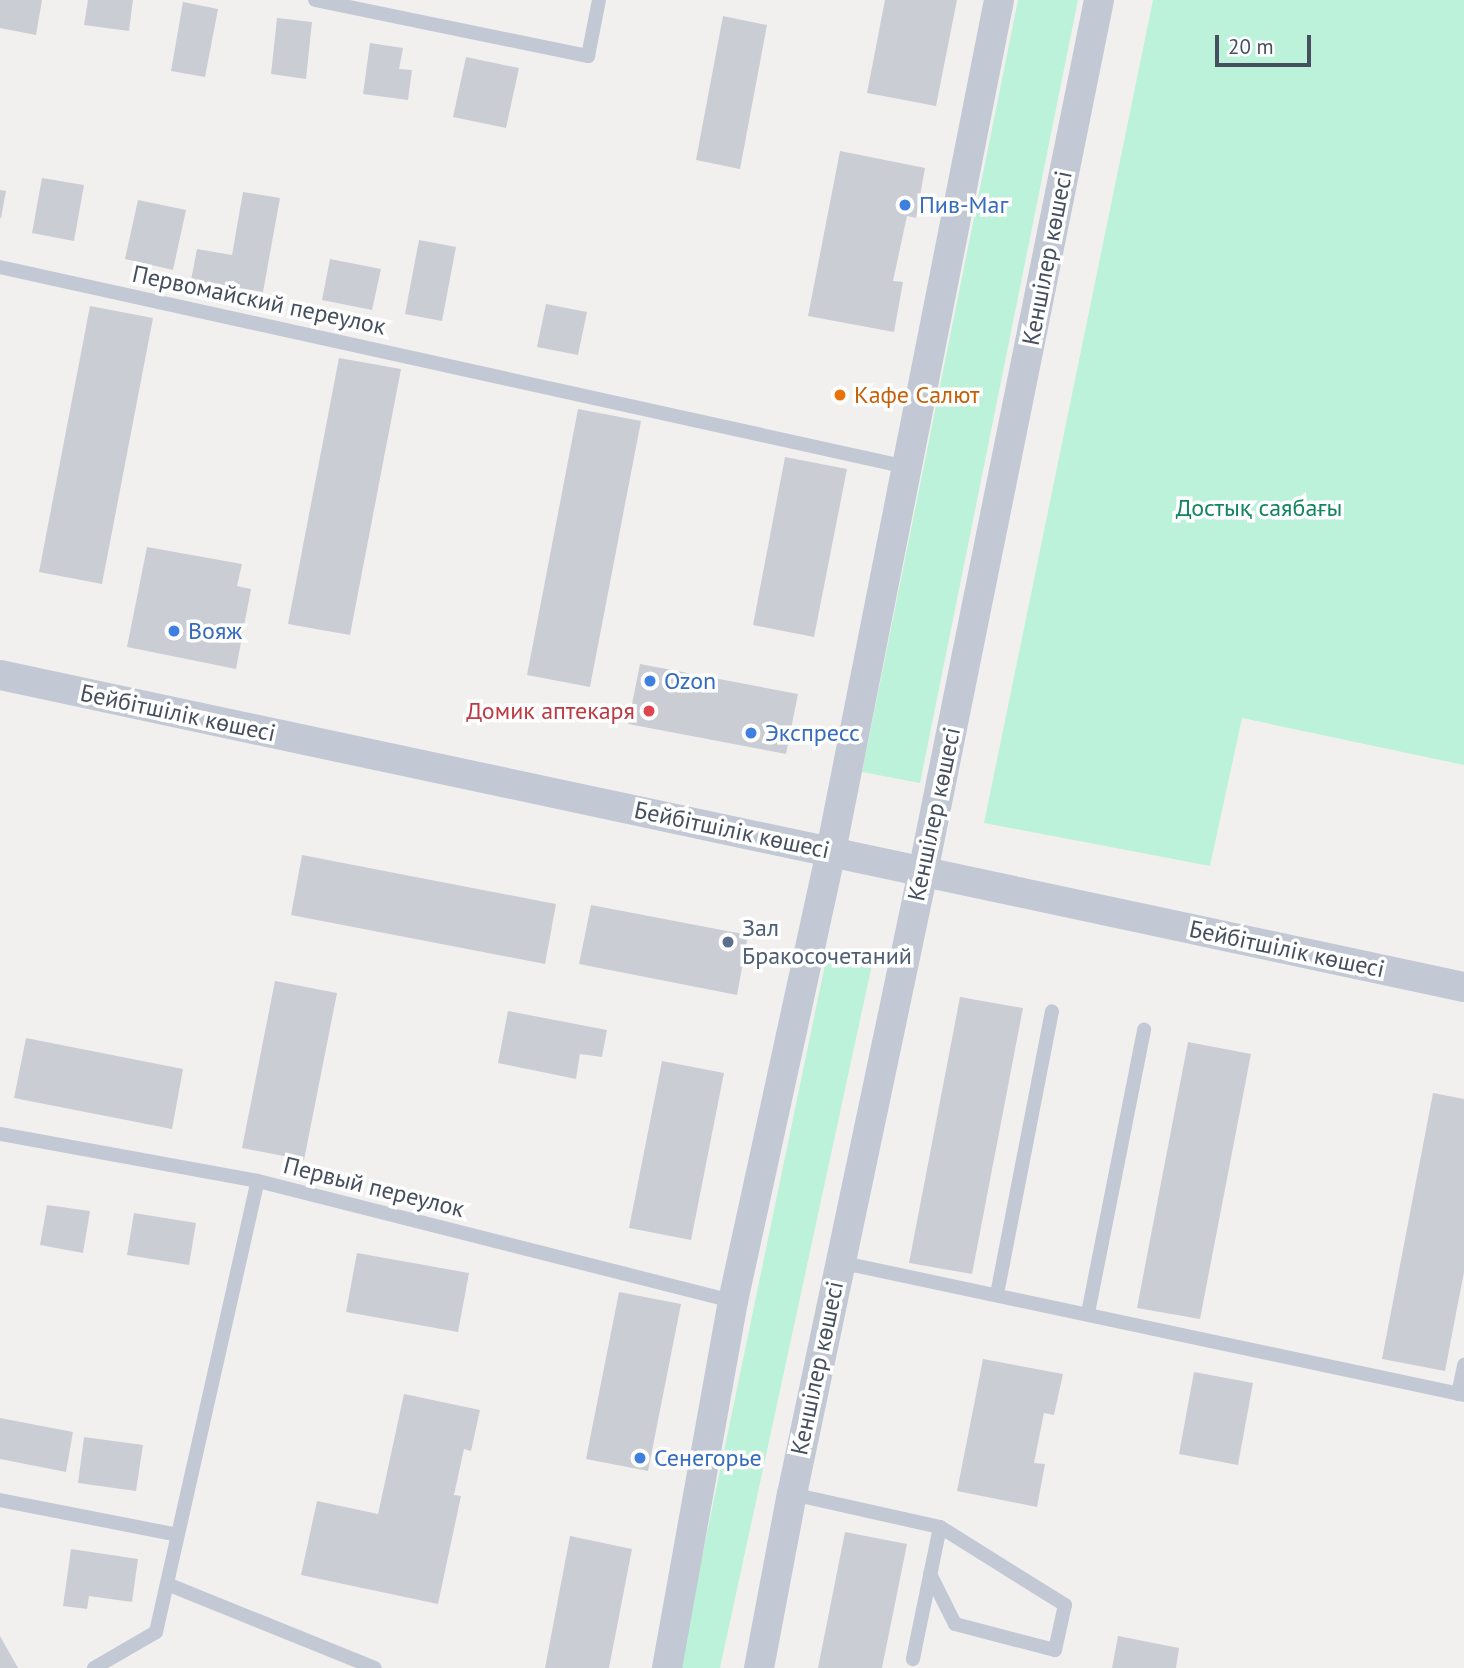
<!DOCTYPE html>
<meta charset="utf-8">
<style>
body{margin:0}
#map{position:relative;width:1464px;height:1668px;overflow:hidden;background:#f2f0ef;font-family:"PT Sans",sans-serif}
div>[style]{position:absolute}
.green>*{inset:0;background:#bcf2d9}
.building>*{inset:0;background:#cbcdd5}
.lane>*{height:14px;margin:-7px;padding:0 7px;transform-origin:7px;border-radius:7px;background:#c2c9d5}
.street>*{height:30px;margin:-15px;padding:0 15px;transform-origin:15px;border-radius:15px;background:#c2c9d5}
.dots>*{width:19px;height:19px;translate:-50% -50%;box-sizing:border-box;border:4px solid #fff;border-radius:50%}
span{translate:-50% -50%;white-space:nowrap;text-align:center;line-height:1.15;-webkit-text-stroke:7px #fff;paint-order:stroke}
.shop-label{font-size:24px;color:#366cbe}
.left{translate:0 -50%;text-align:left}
.street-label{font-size:24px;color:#464f5e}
.food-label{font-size:24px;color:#c56008}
.park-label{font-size:24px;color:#12855d}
.health-label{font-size:24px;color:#be3a42}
.right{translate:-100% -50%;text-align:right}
.service-label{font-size:24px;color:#4e5e75}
.scale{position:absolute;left:1215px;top:35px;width:96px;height:32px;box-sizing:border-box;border:4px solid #464f5e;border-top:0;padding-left:9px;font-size:21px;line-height:24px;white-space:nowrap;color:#464f5e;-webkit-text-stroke:5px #fff;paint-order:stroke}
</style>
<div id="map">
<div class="green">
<i style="clip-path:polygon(1018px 0,1078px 0,920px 783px,862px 772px)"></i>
<i style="clip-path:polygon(1153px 0,1464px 0,1464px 765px,1242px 718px,1210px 866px,984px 823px)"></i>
<i style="clip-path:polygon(828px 950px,873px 960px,720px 1668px,679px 1668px)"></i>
</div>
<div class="building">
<i style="clip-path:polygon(0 0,42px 0,36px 35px,0 28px)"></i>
<i style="clip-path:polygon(88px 0,133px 0,129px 31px,84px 25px)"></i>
<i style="clip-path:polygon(885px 0,957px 0,936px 106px,867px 93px)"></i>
<i style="clip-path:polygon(183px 2px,218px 9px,205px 77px,171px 71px)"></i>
<i style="clip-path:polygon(723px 16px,767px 25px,740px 169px,696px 160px)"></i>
<i style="clip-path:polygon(277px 18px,312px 22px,306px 79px,271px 74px)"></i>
<i style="clip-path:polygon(370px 43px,403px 48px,399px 69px,412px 70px,408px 100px,363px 94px)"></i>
<i style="clip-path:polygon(466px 57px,519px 68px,506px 128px,453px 117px)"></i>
<i style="clip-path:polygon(840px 151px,925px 168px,916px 218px,907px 216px,893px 281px,903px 282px,894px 332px,808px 316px)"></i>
<i style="clip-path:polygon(42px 178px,84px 185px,74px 241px,32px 233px)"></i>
<i style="clip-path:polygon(0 190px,6px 191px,1px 218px,0 218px)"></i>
<i style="clip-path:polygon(243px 192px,280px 198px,263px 292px,191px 280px,197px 249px,232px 255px)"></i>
<i style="clip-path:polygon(138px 200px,186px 210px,173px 270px,125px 259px)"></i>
<i style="clip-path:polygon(419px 240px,456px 247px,442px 321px,405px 314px)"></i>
<i style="clip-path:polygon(330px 259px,381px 269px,372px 310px,322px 300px)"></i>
<i style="clip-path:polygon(546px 304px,587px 312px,578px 355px,537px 347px)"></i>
<i style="clip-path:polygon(90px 306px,153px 318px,102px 584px,39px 572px)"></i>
<i style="clip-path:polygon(339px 358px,401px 369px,350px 635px,288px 624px)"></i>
<i style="clip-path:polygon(578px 409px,641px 421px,590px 687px,527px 675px)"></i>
<i style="clip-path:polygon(785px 457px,847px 469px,814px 637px,753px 625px)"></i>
<i style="clip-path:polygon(147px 547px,242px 564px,237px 586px,251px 589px,236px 669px,127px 647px)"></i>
<i style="clip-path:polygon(640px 664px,798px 694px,786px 754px,628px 724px)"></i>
<i style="clip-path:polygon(302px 855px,556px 904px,545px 964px,291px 915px)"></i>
<i style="clip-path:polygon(591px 905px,748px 935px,737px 995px,579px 964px)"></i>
<i style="clip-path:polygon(275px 981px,337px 993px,304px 1160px,242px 1148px)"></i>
<i style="clip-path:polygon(960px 997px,1023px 1008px,972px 1274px,909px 1263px)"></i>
<i style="clip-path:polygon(508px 1011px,607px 1030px,602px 1057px,580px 1054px,576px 1079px,498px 1063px)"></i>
<i style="clip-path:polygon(26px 1038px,183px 1069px,172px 1129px,14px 1098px)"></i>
<i style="clip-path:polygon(1188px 1042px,1251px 1054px,1200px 1319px,1137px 1308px)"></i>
<i style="clip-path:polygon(662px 1061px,724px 1073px,691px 1240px,629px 1228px)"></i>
<i style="clip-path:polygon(1433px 1093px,1464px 1099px,1464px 1272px,1445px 1371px,1382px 1359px)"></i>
<i style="clip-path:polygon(47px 1205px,90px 1211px,83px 1253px,40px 1245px)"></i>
<i style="clip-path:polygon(134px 1213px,196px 1223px,189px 1265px,127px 1255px)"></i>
<i style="clip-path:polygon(357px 1253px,469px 1273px,458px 1332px,346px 1312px)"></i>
<i style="clip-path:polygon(619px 1292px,681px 1304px,648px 1471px,586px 1459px)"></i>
<i style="clip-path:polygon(983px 1359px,1063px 1374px,1054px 1415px,1044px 1413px,1034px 1463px,1045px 1464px,1037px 1507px,957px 1491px)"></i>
<i style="clip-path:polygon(1194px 1372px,1253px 1383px,1238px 1465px,1179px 1454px)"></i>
<i style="clip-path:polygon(404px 1394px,480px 1410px,471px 1451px,464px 1449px,454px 1495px,461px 1496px,438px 1604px,301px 1575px,317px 1501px,378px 1514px)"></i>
<i style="clip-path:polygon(0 1418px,73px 1432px,66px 1472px,0 1459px)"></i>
<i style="clip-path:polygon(84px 1437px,143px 1445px,136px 1491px,78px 1483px)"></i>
<i style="clip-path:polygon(845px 1532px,907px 1544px,882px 1668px,818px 1668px)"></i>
<i style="clip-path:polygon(570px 1536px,632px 1549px,609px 1668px,545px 1668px)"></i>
<i style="clip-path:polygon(71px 1549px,138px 1559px,132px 1602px,89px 1596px,87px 1609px,63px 1606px)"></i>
<i style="clip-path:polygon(0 1636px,18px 1668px,0 1668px)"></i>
<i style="clip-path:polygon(1118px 1636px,1179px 1648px,1176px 1668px,1112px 1668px)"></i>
</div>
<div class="lane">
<i style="left:315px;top:0;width:279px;rotate:11.6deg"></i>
<i style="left:588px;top:56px;width:57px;rotate:-78.9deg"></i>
<i style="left:0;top:267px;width:929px;rotate:12.44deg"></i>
<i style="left:0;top:1134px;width:262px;rotate:10.3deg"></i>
<i style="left:258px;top:1181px;width:490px;rotate:14.2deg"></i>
<i style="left:839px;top:1262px;width:639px;rotate:12.01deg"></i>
<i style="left:997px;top:1294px;width:288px;rotate:-79deg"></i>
<i style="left:1088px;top:1313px;width:289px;rotate:-78.8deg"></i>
<i style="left:1458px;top:1394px;width:30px;rotate:-78deg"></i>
<i style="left:792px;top:1494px;width:152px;rotate:12.6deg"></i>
<i style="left:940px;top:1527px;width:135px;rotate:101.6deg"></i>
<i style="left:0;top:1500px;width:181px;rotate:11.1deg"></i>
<i style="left:930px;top:1574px;width:56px;rotate:63.4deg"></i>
<i style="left:955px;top:1624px;width:103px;rotate:14.6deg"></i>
<i style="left:1055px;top:1650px;width:46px;rotate:-77.5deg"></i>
<i style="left:1065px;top:1605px;width:147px;rotate:-148deg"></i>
<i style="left:167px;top:1584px;width:224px;rotate:22deg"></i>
<i style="left:94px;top:1668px;width:72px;rotate:-30.1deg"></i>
<i style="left:156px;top:1632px;width:462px;rotate:-77.3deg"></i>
</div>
<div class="street">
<i style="left:0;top:675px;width:1497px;rotate:12.03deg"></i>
<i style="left:667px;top:1668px;width:373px;rotate:-79.8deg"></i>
<i style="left:733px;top:1301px;width:461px;rotate:-77.7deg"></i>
<i style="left:831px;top:851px;width:867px;rotate:-78.83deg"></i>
<i style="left:759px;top:1668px;width:177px;rotate:-79.3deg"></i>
<i style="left:792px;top:1494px;width:636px;rotate:-78.11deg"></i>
<i style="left:923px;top:872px;width:890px;rotate:-78.59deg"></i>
</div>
<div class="dots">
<i style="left:905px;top:205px;background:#3f7fe0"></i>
<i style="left:840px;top:395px;background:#e8710a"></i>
<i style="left:174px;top:631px;background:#3f7fe0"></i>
<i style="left:650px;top:681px;background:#3f7fe0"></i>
<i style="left:649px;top:711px;background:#e0444e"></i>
<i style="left:751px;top:733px;background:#3f7fe0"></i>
<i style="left:728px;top:942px;background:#5c6f8a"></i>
<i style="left:640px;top:1458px;background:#3f7fe0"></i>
</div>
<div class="shop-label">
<span class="left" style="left:919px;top:205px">Пив-Маг</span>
<span class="left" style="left:188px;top:631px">Вояж</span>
<span class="left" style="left:664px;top:681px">Ozon</span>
<span class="left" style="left:765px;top:733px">Экспресс</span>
<span class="left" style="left:654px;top:1458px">Сенегорье</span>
</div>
<div class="street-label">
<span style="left:1047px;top:258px;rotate:-79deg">Кеншілер көшесі</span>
<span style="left:259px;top:300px;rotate:12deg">Первомайский переулок</span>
<span style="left:178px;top:713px;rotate:12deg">Бейбітшілік көшесі</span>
<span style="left:934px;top:814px;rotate:-78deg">Кеншілер көшесі</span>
<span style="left:732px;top:830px;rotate:12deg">Бейбітшілік көшесі</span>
<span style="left:1287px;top:949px;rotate:12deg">Бейбітшілік көшесі</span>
<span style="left:374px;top:1187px;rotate:14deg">Первый переулок</span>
<span style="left:817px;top:1368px;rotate:-78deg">Кеншілер көшесі</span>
</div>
<div class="food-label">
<span class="left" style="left:854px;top:395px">Кафе Салют</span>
</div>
<div class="park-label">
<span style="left:1259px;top:508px">Достық саябағы</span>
</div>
<div class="health-label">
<span class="right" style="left:635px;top:711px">Домик аптекаря</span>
</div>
<div class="service-label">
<span class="left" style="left:742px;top:942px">Зал<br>Бракосочетаний</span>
</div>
<div class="scale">20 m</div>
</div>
